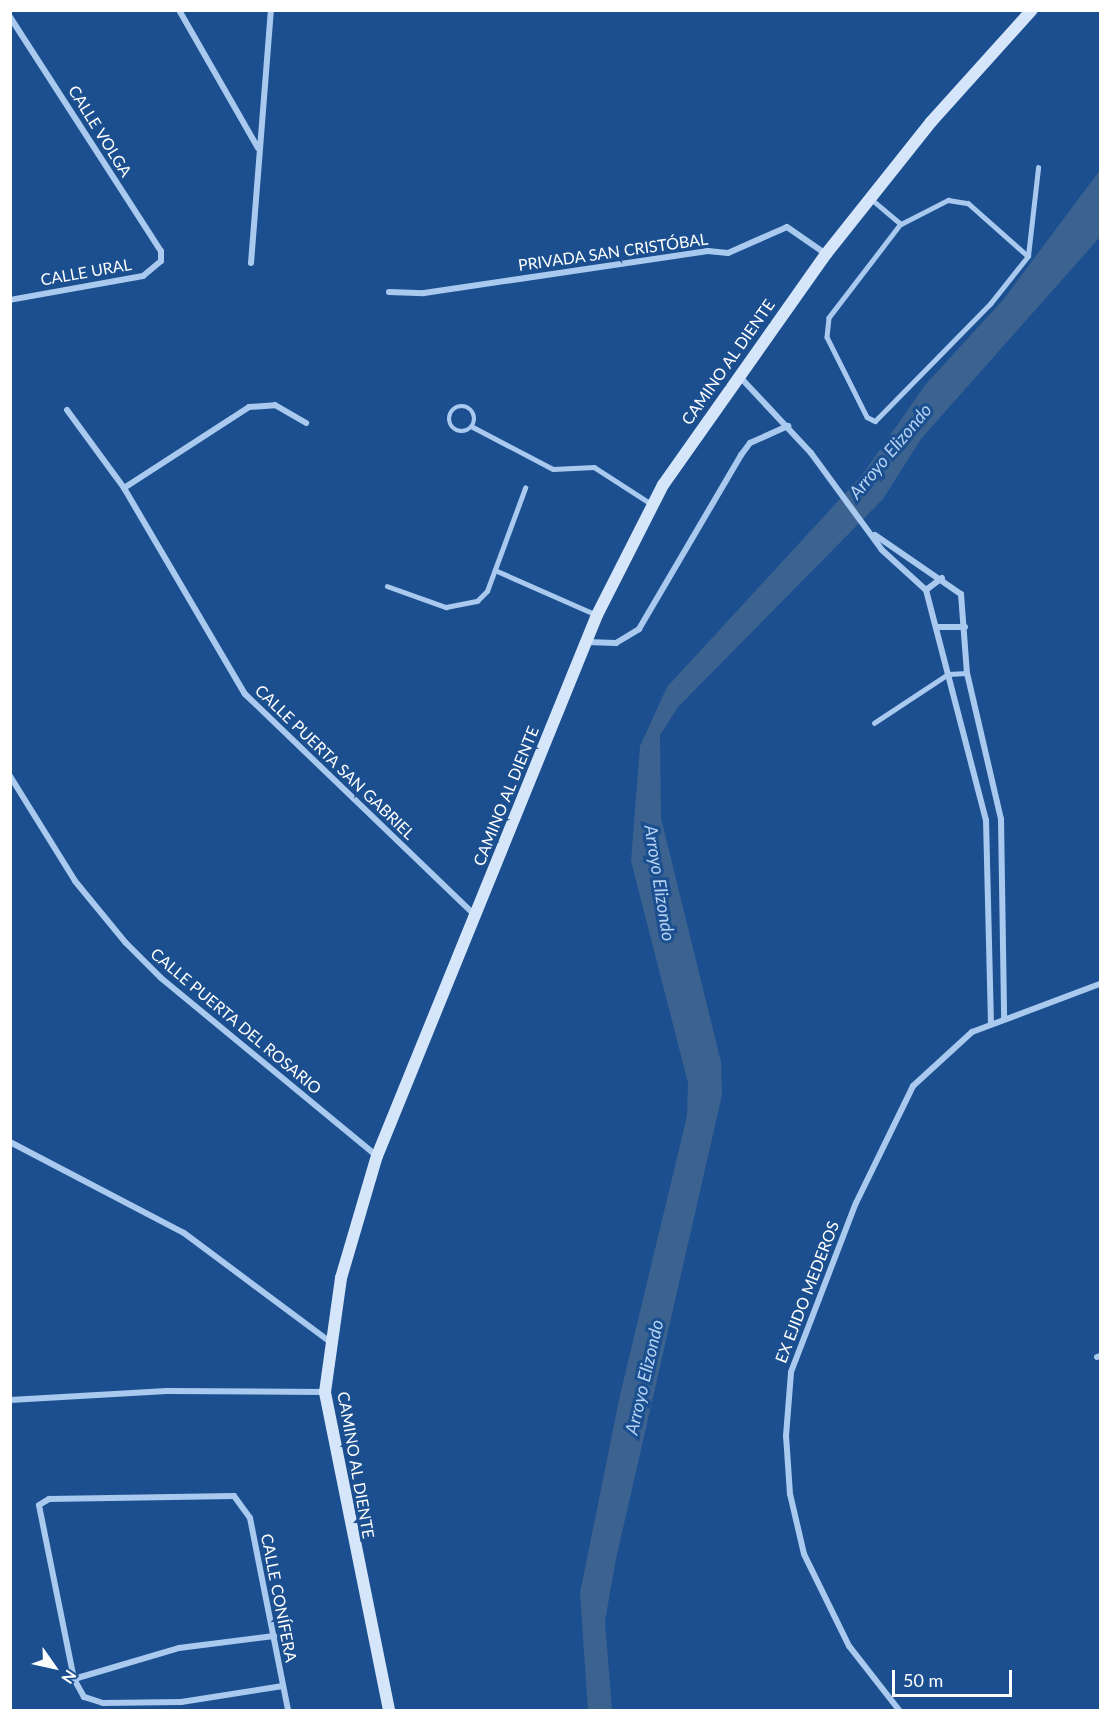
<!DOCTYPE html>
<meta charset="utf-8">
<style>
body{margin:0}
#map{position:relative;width:1111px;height:1721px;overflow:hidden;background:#1b4f8f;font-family:Lato,sans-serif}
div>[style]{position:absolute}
.water>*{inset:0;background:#3c6290}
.lane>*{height:4.5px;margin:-2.25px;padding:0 2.25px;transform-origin:2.25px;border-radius:2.25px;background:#a9c9ee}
.lane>.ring{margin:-2.25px;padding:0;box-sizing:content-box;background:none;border:4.5px solid #a9c9ee;border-radius:50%}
.street>*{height:6px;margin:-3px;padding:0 3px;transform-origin:3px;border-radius:3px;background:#a9c9ee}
.secondary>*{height:12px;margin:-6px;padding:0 6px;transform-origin:6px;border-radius:6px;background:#d6e6fa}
span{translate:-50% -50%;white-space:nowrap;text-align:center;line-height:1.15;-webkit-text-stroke:6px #1b4f8f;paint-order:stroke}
.street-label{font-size:16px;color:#fff}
.water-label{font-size:18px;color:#b5d3f5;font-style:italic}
.frame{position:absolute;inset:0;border:12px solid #fff;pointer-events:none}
.north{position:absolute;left:24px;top:1637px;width:60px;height:60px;-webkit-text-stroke:4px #1b4f8f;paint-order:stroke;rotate:124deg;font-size:16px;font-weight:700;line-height:24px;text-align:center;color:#fff}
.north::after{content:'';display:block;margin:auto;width:21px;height:27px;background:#fff;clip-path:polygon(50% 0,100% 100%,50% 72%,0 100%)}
.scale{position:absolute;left:892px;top:1670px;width:120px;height:27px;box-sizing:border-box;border:3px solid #fff;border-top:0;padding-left:8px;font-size:18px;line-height:21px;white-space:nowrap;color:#fff;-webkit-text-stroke:4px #1b4f8f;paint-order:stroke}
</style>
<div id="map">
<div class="water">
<i style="clip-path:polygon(1100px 170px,1100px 237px,921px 439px,883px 499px,678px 707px,660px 735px,661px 818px,721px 1062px,722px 1095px,616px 1559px,605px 1621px,612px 1710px,588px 1710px,580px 1593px,620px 1395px,687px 1116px,688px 1083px,631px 861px,640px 746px,667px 687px,862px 475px,926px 384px,1003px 300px)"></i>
</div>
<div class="lane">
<i style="left:870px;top:198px;width:40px;rotate:40deg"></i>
<i style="left:901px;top:224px;width:118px;rotate:127.5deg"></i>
<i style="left:829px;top:318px;width:19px;rotate:96deg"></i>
<i style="left:827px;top:337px;width:89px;rotate:63.4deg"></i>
<i style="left:867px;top:417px;width:9px;rotate:27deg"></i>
<i style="left:875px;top:421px;width:164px;rotate:-45.5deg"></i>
<i style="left:990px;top:304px;width:61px;rotate:-51.6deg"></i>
<i style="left:1028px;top:256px;width:89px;rotate:-83.5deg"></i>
<i style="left:901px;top:224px;width:53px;rotate:-27.1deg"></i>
<i style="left:948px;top:200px;width:20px;rotate:9deg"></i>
<i style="left:968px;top:203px;width:80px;rotate:41.5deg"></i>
<i class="ring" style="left:449px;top:406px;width:21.5px;height:21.5px"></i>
<i style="left:473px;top:427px;width:90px;rotate:27.7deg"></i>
<i style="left:553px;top:469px;width:41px;rotate:-2.8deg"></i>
<i style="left:594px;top:467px;width:70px;rotate:32.8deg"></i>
<i style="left:495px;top:570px;width:111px;rotate:23.8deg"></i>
<i style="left:387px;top:586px;width:63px;rotate:19.6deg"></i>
<i style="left:446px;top:607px;width:32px;rotate:-11deg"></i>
<i style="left:477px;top:601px;width:14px;rotate:-45deg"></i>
<i style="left:487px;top:591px;width:110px;rotate:-69.7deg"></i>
<i style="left:874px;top:723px;width:89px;rotate:-33.5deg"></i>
<i style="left:948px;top:674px;width:19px;rotate:-3deg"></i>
</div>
<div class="street">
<i style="left:179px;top:10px;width:159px;rotate:60.2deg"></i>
<i style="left:10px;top:17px;width:278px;rotate:57.2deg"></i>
<i style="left:161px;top:251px;width:10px;rotate:90deg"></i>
<i style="left:161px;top:261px;width:23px;rotate:140deg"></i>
<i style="left:143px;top:276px;width:135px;rotate:169.8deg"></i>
<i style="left:251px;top:263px;width:254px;rotate:-85.5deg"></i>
<i style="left:389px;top:292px;width:35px;rotate:2deg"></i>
<i style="left:424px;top:293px;width:287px;rotate:-8.4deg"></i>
<i style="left:708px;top:251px;width:20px;rotate:6deg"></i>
<i style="left:728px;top:253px;width:64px;rotate:-23.8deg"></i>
<i style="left:787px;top:227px;width:47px;rotate:34.7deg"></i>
<i style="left:740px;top:377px;width:104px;rotate:46.9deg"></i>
<i style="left:811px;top:453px;width:120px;rotate:53.8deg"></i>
<i style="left:882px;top:550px;width:59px;rotate:42.3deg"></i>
<i style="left:926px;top:590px;width:238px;rotate:75.4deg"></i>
<i style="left:986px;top:820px;width:203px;rotate:88.6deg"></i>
<i style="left:67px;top:410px;width:97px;rotate:53.8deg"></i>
<i style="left:124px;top:488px;width:239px;rotate:59.6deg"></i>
<i style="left:245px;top:694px;width:319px;rotate:43.9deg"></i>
<i style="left:124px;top:488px;width:149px;rotate:-32.9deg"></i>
<i style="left:249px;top:407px;width:26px;rotate:-4deg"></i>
<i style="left:275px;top:405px;width:36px;rotate:30deg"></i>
<i style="left:875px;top:535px;width:104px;rotate:34.5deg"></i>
<i style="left:961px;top:594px;width:79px;rotate:85.7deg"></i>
<i style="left:967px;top:673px;width:150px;rotate:76.9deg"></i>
<i style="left:1001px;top:819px;width:198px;rotate:89.1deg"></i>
<i style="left:926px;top:590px;width:20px;rotate:-37deg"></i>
<i style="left:938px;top:627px;width:27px"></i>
<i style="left:586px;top:642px;width:30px;rotate:2deg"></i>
<i style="left:616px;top:643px;width:27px;rotate:-31deg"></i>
<i style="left:639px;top:629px;width:202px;rotate:-59.6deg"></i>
<i style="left:741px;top:455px;width:15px;rotate:-53deg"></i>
<i style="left:750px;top:443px;width:42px;rotate:-24.1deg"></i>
<i style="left:10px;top:776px;width:123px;rotate:58.2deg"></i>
<i style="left:75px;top:881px;width:80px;rotate:50.6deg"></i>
<i style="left:126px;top:943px;width:49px;rotate:45deg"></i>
<i style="left:161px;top:978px;width:278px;rotate:39.5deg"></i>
<i style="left:10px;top:1142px;width:196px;rotate:27.6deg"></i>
<i style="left:184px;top:1233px;width:181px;rotate:36.7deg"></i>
<i style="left:1097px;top:1357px;width:3px;rotate:-18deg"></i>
<i style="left:10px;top:1400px;width:157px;rotate:-3.3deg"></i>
<i style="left:167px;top:1391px;width:158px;rotate:0.4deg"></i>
<i style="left:74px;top:1679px;width:109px;rotate:-16.4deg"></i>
<i style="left:179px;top:1648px;width:96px;rotate:-7.2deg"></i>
<i style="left:283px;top:1686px;width:103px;rotate:171.1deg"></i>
<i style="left:181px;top:1702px;width:78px;rotate:179.3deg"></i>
<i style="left:103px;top:1703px;width:20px;rotate:-162deg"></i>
<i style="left:84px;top:1697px;width:21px;rotate:-119deg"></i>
<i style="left:74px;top:1679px;width:177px;rotate:-101.4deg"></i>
<i style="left:39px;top:1505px;width:12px;rotate:-31deg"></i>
<i style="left:49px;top:1499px;width:185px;rotate:-0.9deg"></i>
<i style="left:234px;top:1496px;width:27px;rotate:54deg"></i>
<i style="left:250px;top:1518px;width:196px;rotate:78.8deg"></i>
<i style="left:899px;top:1710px;width:81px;rotate:-128deg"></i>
<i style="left:849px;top:1646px;width:102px;rotate:-116.1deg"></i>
<i style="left:804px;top:1554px;width:62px;rotate:-103.1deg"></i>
<i style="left:790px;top:1494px;width:58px;rotate:-93.9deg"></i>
<i style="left:786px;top:1436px;width:64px;rotate:-85.5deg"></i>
<i style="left:791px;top:1372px;width:181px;rotate:-69deg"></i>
<i style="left:856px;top:1203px;width:130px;rotate:-64deg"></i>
<i style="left:913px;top:1086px;width:80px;rotate:-42.5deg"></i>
<i style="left:972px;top:1032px;width:137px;rotate:-20.6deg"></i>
</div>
<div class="secondary">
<i style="left:389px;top:1710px;width:324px;rotate:-101.4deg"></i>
<i style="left:325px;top:1392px;width:115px;rotate:-82deg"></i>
<i style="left:341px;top:1278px;width:127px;rotate:-73.6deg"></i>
<i style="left:377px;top:1156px;width:584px;rotate:-67.87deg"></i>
<i style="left:597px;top:615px;width:146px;rotate:-63.1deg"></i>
<i style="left:663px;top:485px;width:283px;rotate:-54.8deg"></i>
<i style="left:826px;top:254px;width:169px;rotate:-51.5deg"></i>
<i style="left:931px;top:122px;width:151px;rotate:-48deg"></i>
</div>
<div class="street-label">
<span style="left:100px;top:131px;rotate:58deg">CALLE VOLGA</span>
<span style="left:613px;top:252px;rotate:-8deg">PRIVADA SAN CRISTÓBAL</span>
<span style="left:86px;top:272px;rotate:-10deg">CALLE URAL</span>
<span style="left:728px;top:362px;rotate:-55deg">CAMINO AL DIENTE</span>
<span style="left:335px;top:762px;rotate:44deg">CALLE PUERTA SAN GABRIEL</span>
<span style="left:506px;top:796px;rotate:-68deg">CAMINO AL DIENTE</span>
<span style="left:236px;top:1021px;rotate:40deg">CALLE PUERTA DEL ROSARIO</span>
<span style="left:807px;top:1292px;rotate:-69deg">EX EJIDO MEDEROS</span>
<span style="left:356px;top:1465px;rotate:80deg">CAMINO AL DIENTE</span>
<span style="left:279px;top:1598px;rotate:79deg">CALLE CONÍFERA</span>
</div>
<div class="water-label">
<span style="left:890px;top:451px;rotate:-50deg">Arroyo Elizondo</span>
<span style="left:660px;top:883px;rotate:81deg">Arroyo Elizondo</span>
<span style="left:644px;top:1377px;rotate:-77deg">Arroyo Elizondo</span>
</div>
<div class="frame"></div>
<div class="north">N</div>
<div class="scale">50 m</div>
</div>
